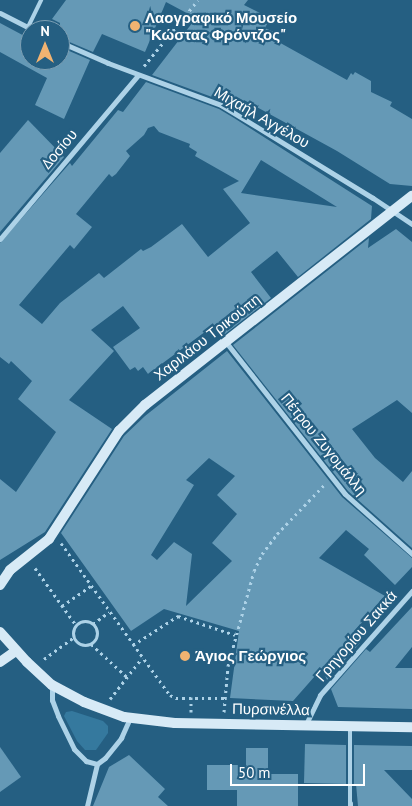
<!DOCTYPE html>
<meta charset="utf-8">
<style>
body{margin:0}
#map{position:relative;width:412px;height:806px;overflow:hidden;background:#255f82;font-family:"PT Sans",sans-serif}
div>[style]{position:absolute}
.green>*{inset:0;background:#35799e}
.building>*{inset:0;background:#6599b6}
.path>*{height:3px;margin-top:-1.5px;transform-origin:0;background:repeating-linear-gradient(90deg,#add2e7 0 2.5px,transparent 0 6.5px)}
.path>.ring{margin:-1.5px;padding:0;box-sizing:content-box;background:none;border:3px solid #add2e7;border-radius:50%}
.lane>*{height:4px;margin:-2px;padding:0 2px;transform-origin:2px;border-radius:2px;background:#add2e7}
.street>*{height:5px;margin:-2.5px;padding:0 2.5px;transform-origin:2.5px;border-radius:2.5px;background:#add2e7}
.secondary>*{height:10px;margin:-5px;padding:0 5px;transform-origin:5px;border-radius:5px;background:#d7eaf6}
.dots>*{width:14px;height:14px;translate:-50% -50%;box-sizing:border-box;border:2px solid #255f82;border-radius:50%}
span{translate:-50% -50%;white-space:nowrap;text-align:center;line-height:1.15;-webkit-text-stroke:4.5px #255f82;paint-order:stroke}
.poi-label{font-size:15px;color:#fff;font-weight:700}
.left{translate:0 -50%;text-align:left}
.street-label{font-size:15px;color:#fff}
.north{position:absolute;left:20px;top:20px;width:50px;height:50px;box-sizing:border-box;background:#255f82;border:1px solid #7c9fb4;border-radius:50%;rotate:0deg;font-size:14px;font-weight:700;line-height:20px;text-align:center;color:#fff}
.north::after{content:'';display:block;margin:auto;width:18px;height:22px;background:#f1b371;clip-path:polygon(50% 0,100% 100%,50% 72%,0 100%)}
.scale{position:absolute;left:230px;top:764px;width:135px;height:22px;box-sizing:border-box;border:2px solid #fff;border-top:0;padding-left:6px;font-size:15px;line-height:18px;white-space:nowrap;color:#fff;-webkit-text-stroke:4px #255f82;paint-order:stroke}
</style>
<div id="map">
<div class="green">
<i style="clip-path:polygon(72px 711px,103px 721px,108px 726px,108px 733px,96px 750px,85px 750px,77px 741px,64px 716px,66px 712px)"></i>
</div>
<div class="building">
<i style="clip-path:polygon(66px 0,248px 0,244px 5px,270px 18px,265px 28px,278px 34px,275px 40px,347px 80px,351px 73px,353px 75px,355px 72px,371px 81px,371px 92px,392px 102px,390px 106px,412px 119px,412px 186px,390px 184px,337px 151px,244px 100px,238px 110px,223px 101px,152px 75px,196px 18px,166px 2px,145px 52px,102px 34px,93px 52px,60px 38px,60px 23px,52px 19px)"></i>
<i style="clip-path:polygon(0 23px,30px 39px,30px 60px,60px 60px,60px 47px,90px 60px,64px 119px,35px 105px,47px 78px,0 52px)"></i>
<i style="clip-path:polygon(evenodd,146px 82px,219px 109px,234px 118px,372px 206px,371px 219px,298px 277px,277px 251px,251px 272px,271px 298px,225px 334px,217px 323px,148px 374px,143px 367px,138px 371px,135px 367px,130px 370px,113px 347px,140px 328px,123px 306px,91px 330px,114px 351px,69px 400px,112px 429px,45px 532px,0 560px,0 479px,16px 492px,56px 432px,18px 399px,32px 381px,11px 361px,9px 364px,0 357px,0 243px,70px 163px,72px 166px,118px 110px,123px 112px,146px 82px,154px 126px,159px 132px,190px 144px,189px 147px,197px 152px,195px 156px,239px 181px,223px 189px,250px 223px,208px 257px,182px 224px,151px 247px,143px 251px,141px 249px,104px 278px,99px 273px,60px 303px,42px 324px,19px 305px,70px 245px,74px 249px,92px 227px,76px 214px,109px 174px,112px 177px,116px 174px,130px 156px,126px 151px,144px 135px,148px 128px,154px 126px,146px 82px,261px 160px,337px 207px,241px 193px,261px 160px)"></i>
<i style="clip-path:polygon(28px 120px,64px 157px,0 232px,0 153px)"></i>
<i style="clip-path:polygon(396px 229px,412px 242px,412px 413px,397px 400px,352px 429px,375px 458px,403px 482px,412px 471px,412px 548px,348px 491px,233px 345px,369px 238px,368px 248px)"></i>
<i style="clip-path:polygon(evenodd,227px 351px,342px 497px,412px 558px,412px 567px,395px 585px,364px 555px,369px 549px,346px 530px,319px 558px,385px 596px,351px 635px,360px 643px,327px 680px,322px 668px,293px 701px,230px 698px,239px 631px,164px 609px,131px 631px,61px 533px,124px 436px,145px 416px,227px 351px,209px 458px,235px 476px,217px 495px,237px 514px,212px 543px,232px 561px,186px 606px,192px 554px,174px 542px,157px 560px,151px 555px,194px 485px,186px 480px,209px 458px)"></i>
<i style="clip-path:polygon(412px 607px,412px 647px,395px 668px,412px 668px,412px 709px,338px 707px,331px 689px,366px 649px,370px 652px)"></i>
<i style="clip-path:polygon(305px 744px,346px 745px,346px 784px,304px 783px)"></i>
<i style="clip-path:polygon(354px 745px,412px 746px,412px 770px,384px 770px,412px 799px,412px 806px,358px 806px,356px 784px,354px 784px)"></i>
<i style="clip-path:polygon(0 747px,21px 777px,0 792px)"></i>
<i style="clip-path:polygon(246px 748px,268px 748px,268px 774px,298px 774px,298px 806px,237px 806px,237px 790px,207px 790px,207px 765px,246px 765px)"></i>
<i style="clip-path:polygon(129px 755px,165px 789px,158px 797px,168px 806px,93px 806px,109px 767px)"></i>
</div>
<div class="path">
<i style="left:144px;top:66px;width:85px;rotate:-50.7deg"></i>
<i style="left:61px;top:543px;width:187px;rotate:54.4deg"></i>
<i style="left:170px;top:695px;width:7px;rotate:27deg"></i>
<i style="left:176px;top:698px;width:49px"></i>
<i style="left:35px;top:568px;width:70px;rotate:54.3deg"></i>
<i style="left:62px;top:606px;width:35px;rotate:-35deg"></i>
<i class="ring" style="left:73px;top:621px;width:21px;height:21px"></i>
<i style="left:93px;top:624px;width:20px;rotate:-37deg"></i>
<i style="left:91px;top:644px;width:49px;rotate:42.5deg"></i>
<i style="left:133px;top:645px;width:54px;rotate:-32.8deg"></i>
<i style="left:178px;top:616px;width:60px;rotate:18.4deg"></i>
<i style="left:44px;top:659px;width:37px;rotate:-36deg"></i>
<i style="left:191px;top:697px;width:15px;rotate:90deg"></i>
<i style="left:110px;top:699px;width:52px;rotate:-52deg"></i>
<i style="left:224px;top:712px;width:46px;rotate:-85deg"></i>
<i style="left:228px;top:666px;width:98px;rotate:-74.7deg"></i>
<i style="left:254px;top:571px;width:19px;rotate:-65deg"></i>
<i style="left:262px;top:554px;width:25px;rotate:-53deg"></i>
<i style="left:277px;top:534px;width:68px;rotate:-46.2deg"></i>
</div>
<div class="lane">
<i style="left:28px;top:27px;width:30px;rotate:-64deg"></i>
<i style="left:350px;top:727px;width:76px;rotate:90deg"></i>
</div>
<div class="street">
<i style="left:0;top:13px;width:38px;rotate:27deg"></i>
<i style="left:60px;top:42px;width:52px;rotate:23.6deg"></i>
<i style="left:108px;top:63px;width:121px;rotate:20.4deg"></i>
<i style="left:221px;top:105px;width:178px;rotate:31.5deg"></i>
<i style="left:373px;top:198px;width:47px;rotate:33.7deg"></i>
<i style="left:0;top:239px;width:214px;rotate:-49.9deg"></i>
<i style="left:225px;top:341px;width:194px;rotate:51.9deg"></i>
<i style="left:345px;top:494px;width:90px;rotate:41.8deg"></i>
<i style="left:52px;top:685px;width:15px;rotate:90deg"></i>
<i style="left:52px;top:700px;width:17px;rotate:69deg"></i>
<i style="left:58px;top:716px;width:37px;rotate:64deg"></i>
<i style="left:74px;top:749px;width:17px;rotate:45deg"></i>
<i style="left:86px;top:761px;width:11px;rotate:15deg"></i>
<i style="left:97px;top:764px;width:10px;rotate:-37deg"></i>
<i style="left:105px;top:758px;width:26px;rotate:-51deg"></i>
<i style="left:121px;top:738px;width:22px;rotate:-66deg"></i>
<i style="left:306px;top:724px;width:32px;rotate:-64deg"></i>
<i style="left:320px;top:695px;width:139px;rotate:-48.5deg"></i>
<i style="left:350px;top:803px;width:3px;rotate:90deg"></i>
<i style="left:87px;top:806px;width:43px;rotate:-76.6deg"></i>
</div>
<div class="secondary">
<i style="left:0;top:585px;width:18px;rotate:-56deg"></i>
<i style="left:10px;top:570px;width:50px;rotate:-38.5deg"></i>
<i style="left:49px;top:539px;width:129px;rotate:-57.1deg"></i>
<i style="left:119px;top:431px;width:37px;rotate:-45deg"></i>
<i style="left:145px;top:405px;width:339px;rotate:-38.1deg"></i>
<i style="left:0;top:632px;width:40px;rotate:48deg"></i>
<i style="left:27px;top:662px;width:34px;rotate:43deg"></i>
<i style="left:52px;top:685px;width:36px;rotate:28deg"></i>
<i style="left:84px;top:702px;width:43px;rotate:20.6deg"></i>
<i style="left:124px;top:717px;width:51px;rotate:6.7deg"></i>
<i style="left:175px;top:723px;width:237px;rotate:1deg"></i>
<i style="left:0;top:662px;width:19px;rotate:-35deg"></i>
</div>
<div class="dots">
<i style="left:135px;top:26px;background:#f1b371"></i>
<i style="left:185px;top:656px;background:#f1b371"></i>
</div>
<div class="poi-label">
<span class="left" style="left:145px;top:26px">Λαογραφικό Μουσείο<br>"Κώστας Φρόντζος"</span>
<span class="left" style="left:195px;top:656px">Άγιος Γεώργιος</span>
</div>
<div class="street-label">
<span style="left:262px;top:117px;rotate:30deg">Μιχαήλ Αγγέλου</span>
<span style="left:59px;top:149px;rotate:-50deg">Δοσίου</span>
<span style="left:207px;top:337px;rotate:-38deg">Χαριλάου Τρικούπη</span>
<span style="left:324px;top:444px;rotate:51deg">Πέτρου Ζυγομάλλη</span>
<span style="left:356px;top:636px;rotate:-49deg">Γρηγορίου Σακκά</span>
<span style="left:271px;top:709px;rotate:1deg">Πυρσινέλλα</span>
</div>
<div class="north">N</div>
<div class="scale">50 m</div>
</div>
